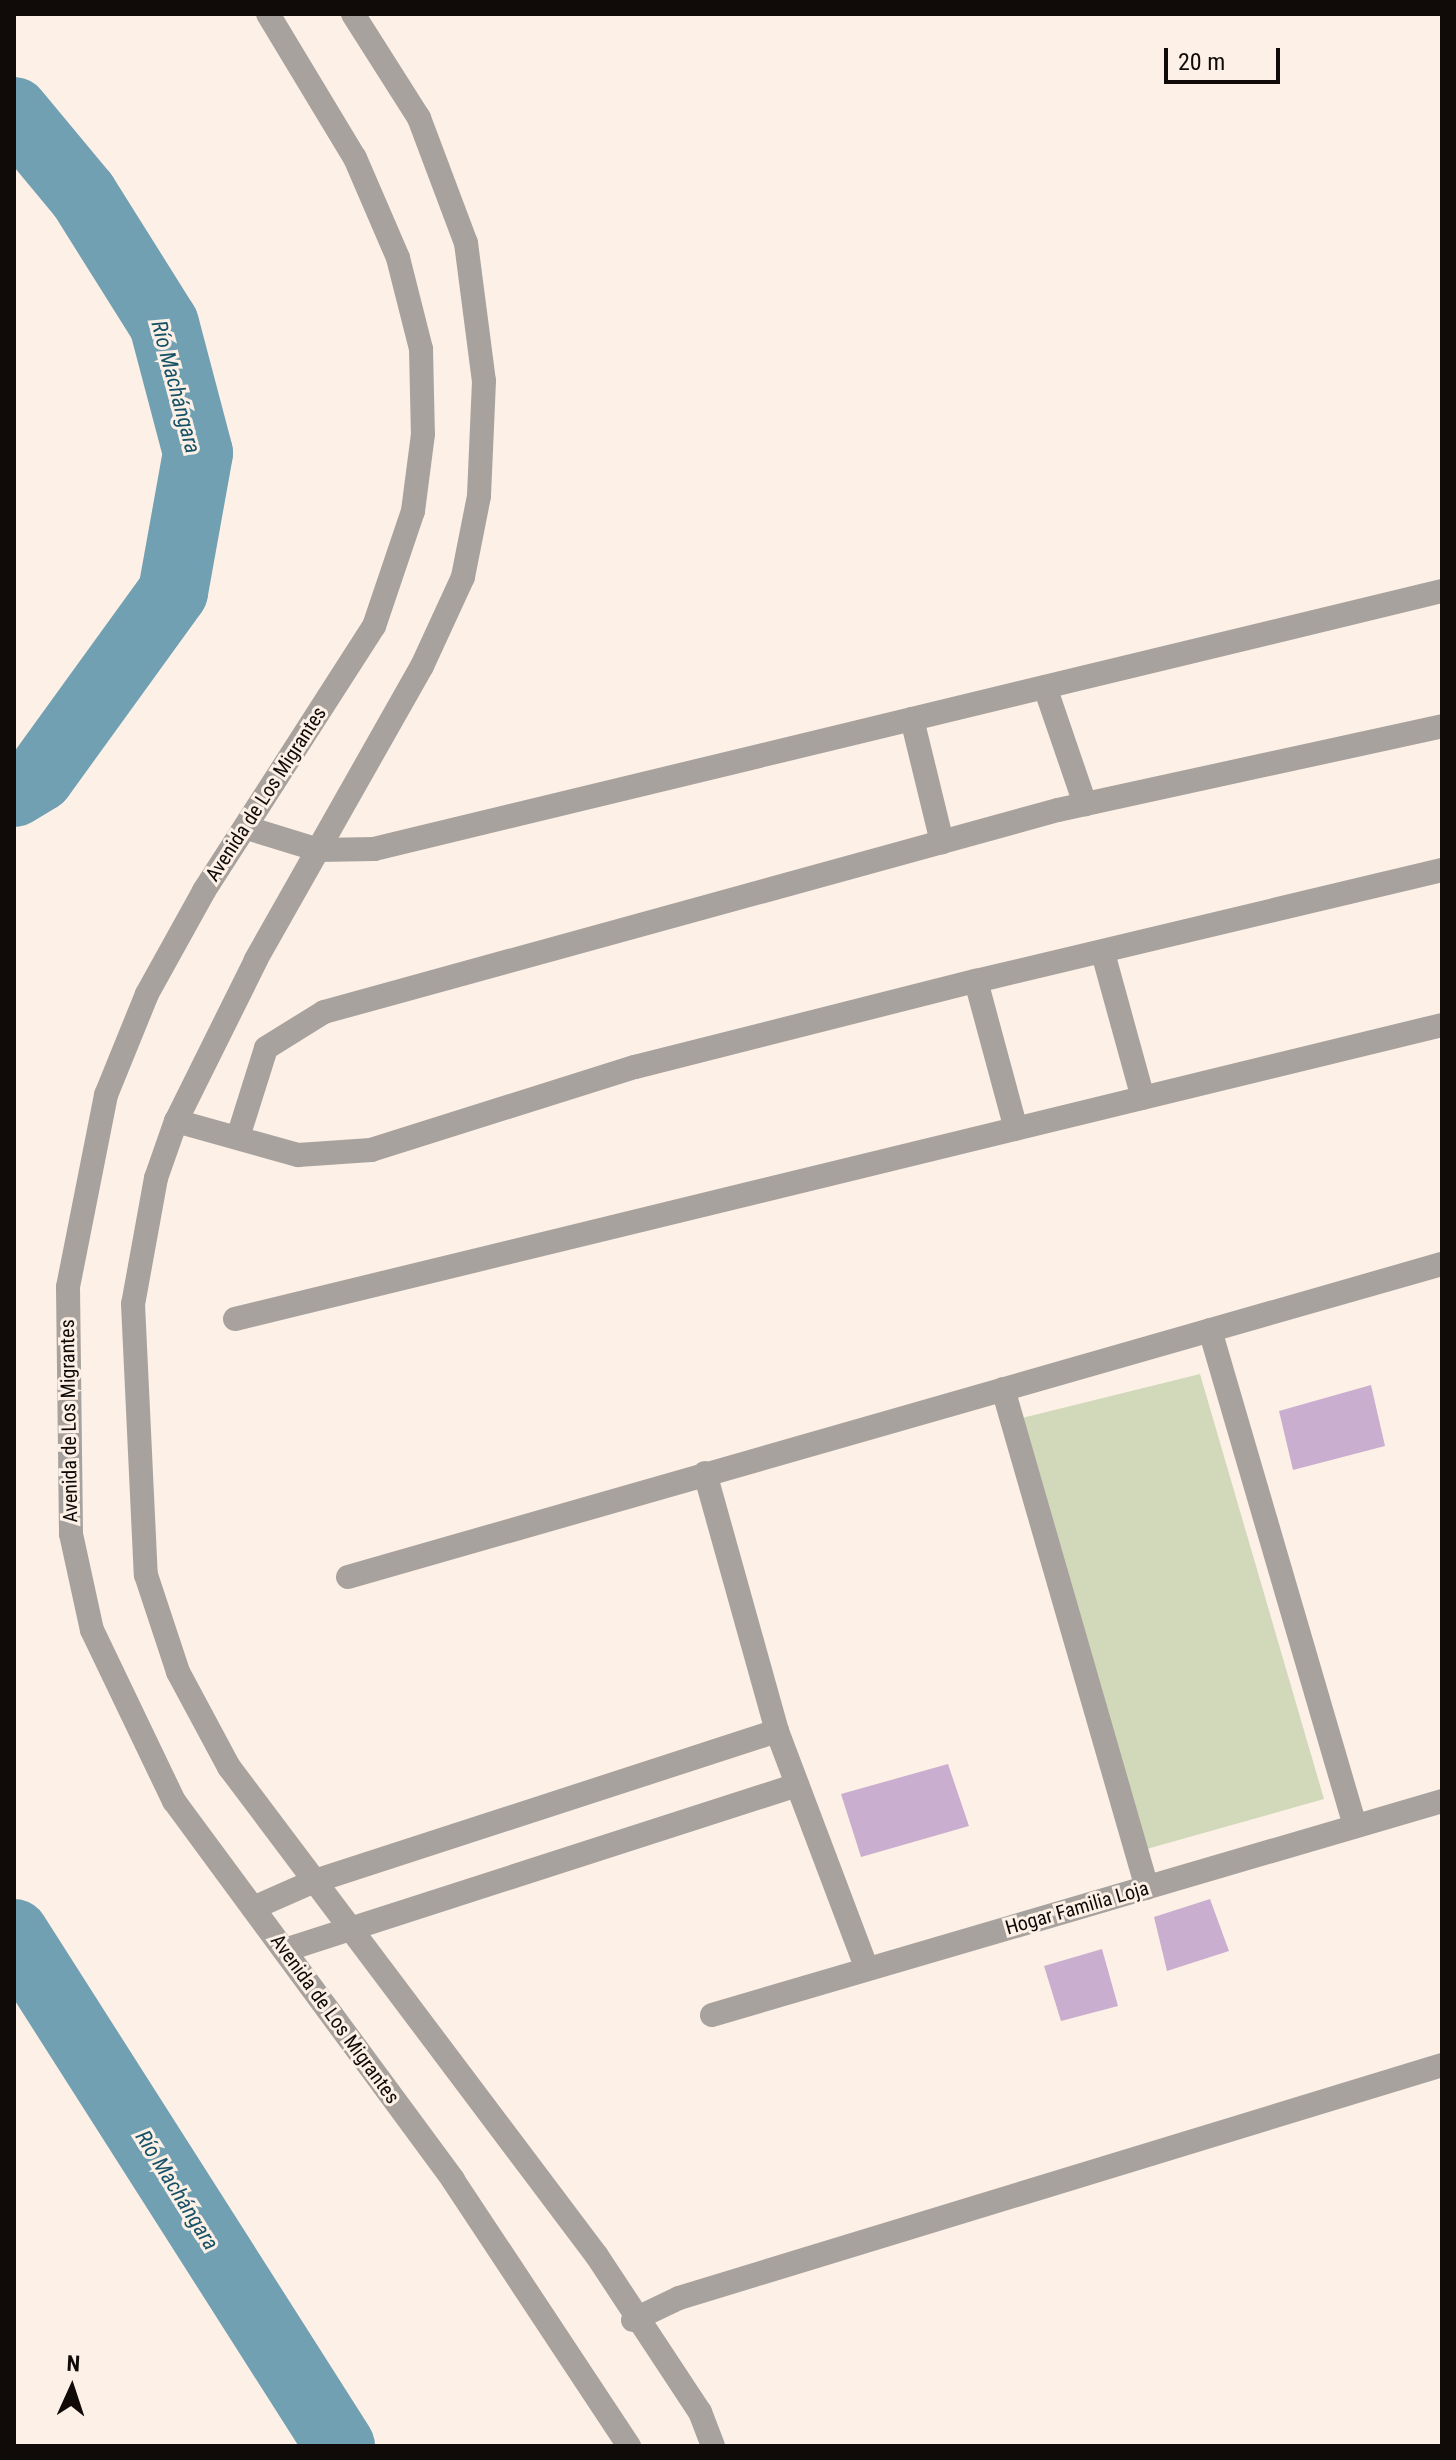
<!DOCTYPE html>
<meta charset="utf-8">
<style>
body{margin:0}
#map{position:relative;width:1456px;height:2460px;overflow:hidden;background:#fdf0e6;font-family:"Roboto Condensed",sans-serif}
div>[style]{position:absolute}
.green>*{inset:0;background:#d1d9ba}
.river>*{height:70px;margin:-35px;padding:0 35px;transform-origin:35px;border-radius:35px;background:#72a0b3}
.building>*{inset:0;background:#caaed0}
.street>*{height:24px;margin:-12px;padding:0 12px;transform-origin:12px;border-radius:12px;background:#a8a29e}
span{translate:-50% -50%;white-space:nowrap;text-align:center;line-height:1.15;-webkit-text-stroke:6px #fdf0e6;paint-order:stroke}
.street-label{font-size:20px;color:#100b08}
.water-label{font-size:22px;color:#165267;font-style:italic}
.frame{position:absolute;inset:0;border:16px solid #100b08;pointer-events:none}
.north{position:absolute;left:32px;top:2348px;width:80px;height:80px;-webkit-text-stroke:6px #fdf0e6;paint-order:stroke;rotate:3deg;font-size:22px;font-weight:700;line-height:32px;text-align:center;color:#100b08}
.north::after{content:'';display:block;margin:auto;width:28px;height:36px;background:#100b08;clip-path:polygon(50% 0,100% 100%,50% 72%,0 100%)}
.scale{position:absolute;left:1164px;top:48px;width:116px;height:36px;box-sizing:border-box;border:4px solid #100b08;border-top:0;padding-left:10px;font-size:24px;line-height:28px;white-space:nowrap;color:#100b08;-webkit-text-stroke:6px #fdf0e6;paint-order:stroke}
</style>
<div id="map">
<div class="green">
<i style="clip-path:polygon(1200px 1374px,1324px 1799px,1136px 1852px,1014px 1420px)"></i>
</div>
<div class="river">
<i style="left:14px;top:112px;width:108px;rotate:50.3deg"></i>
<i style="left:83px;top:195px;width:152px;rotate:57.9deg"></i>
<i style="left:164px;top:324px;width:133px;rotate:75.2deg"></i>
<i style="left:198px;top:453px;width:141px;rotate:100.2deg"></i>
<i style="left:173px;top:592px;width:228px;rotate:125.9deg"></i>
<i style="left:39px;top:777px;width:29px;rotate:149deg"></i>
<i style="left:14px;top:1934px;width:607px;rotate:57.51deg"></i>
</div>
<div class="building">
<i style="clip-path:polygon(1371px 1385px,1385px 1446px,1293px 1470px,1279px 1411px)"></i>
<i style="clip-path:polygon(948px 1764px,969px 1826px,861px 1857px,841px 1794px)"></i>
<i style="clip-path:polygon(1210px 1899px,1229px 1951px,1167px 1971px,1154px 1917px)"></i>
<i style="clip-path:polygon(1102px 1949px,1118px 2006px,1061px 2021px,1044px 1966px)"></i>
</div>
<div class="street">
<i style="left:268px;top:14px;width:168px;rotate:58.9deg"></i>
<i style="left:355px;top:158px;width:109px;rotate:66.7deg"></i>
<i style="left:398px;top:258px;width:94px;rotate:75.8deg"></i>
<i style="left:421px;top:349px;width:85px;rotate:88.7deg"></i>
<i style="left:423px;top:434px;width:78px;rotate:97.4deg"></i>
<i style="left:413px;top:511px;width:121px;rotate:108.7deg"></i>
<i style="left:374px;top:626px;width:315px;rotate:122.7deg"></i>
<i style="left:204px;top:891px;width:118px;rotate:119deg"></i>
<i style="left:147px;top:994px;width:109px;rotate:112.1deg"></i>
<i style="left:106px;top:1095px;width:196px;rotate:101.2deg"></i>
<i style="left:68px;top:1287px;width:247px;rotate:89.3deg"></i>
<i style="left:71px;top:1534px;width:98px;rotate:77.7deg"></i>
<i style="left:92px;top:1630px;width:190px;rotate:64.4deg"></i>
<i style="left:174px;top:1801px;width:471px;rotate:53.6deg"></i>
<i style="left:453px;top:2180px;width:319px;rotate:56.5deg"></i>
<i style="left:353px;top:14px;width:123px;rotate:57.6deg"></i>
<i style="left:419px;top:118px;width:134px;rotate:69.4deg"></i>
<i style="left:466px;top:243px;width:139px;rotate:82.6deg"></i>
<i style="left:484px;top:381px;width:115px;rotate:92.5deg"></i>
<i style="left:479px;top:496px;width:83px;rotate:101.2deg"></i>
<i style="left:463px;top:577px;width:98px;rotate:114.7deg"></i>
<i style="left:422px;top:666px;width:338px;rotate:119.5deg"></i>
<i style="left:256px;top:960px;width:180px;rotate:116.4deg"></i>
<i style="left:176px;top:1121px;width:60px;rotate:109.3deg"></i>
<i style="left:156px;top:1178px;width:128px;rotate:100.3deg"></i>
<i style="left:133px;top:1304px;width:271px;rotate:87.3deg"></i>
<i style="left:146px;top:1575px;width:102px;rotate:71.7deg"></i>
<i style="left:178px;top:1672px;width:108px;rotate:61.8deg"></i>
<i style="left:229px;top:1767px;width:612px;rotate:53.04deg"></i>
<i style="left:597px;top:2256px;width:187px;rotate:56.6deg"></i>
<i style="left:700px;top:2412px;width:36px;rotate:69deg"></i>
<i style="left:1045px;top:687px;width:124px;rotate:71.1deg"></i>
<i style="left:912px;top:719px;width:127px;rotate:76.3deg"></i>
<i style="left:247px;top:828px;width:75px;rotate:17deg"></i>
<i style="left:319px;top:850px;width:55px;rotate:-1deg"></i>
<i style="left:374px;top:849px;width:1099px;rotate:-13.58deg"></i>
<i style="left:1103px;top:953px;width:150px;rotate:74.6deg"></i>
<i style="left:976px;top:981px;width:479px;rotate:-13.4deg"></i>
<i style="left:176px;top:1121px;width:127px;rotate:15.6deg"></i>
<i style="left:298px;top:1155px;width:73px;rotate:-3.9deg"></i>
<i style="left:371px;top:1150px;width:277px;rotate:-17.5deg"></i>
<i style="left:635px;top:1067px;width:352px;rotate:-14.2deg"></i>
<i style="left:976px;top:981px;width:153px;rotate:74.9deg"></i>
<i style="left:238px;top:1137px;width:93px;rotate:-72.5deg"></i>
<i style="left:266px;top:1048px;width:68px;rotate:-31.8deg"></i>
<i style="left:324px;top:1012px;width:761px;rotate:-15.39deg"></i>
<i style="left:1058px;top:810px;width:393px;rotate:-12.3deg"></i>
<i style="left:235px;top:1319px;width:1242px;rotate:-13.69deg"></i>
<i style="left:1210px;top:1330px;width:517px;rotate:73.7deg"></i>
<i style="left:1003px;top:1389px;width:519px;rotate:73.9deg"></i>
<i style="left:705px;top:1473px;width:268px;rotate:74.4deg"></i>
<i style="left:777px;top:1731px;width:252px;rotate:69.3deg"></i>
<i style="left:348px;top:1577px;width:1138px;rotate:-15.97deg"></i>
<i style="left:253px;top:1908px;width:64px;rotate:-23.8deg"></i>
<i style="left:312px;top:1882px;width:489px;rotate:-18deg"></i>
<i style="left:285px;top:1950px;width:538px;rotate:-17.86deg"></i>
<i style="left:712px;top:2015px;width:761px;rotate:-16.34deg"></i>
<i style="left:633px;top:2320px;width:51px;rotate:-25.6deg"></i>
<i style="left:679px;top:2298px;width:798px;rotate:-16.98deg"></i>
</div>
<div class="street-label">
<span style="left:266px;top:794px;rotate:-57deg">Avenida de Los Migrantes</span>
<span style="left:69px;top:1421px;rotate:-91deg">Avenida de Los Migrantes</span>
<span style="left:1077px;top:1908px;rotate:-16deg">Hogar Familia Loja</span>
<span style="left:335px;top:2019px;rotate:54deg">Avenida de Los Migrantes</span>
</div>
<div class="water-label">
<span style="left:176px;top:387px;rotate:75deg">Río Machángara</span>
<span style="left:177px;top:2190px;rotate:58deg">Río Machángara</span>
</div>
<div class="frame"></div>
<div class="north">N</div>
<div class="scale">20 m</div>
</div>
